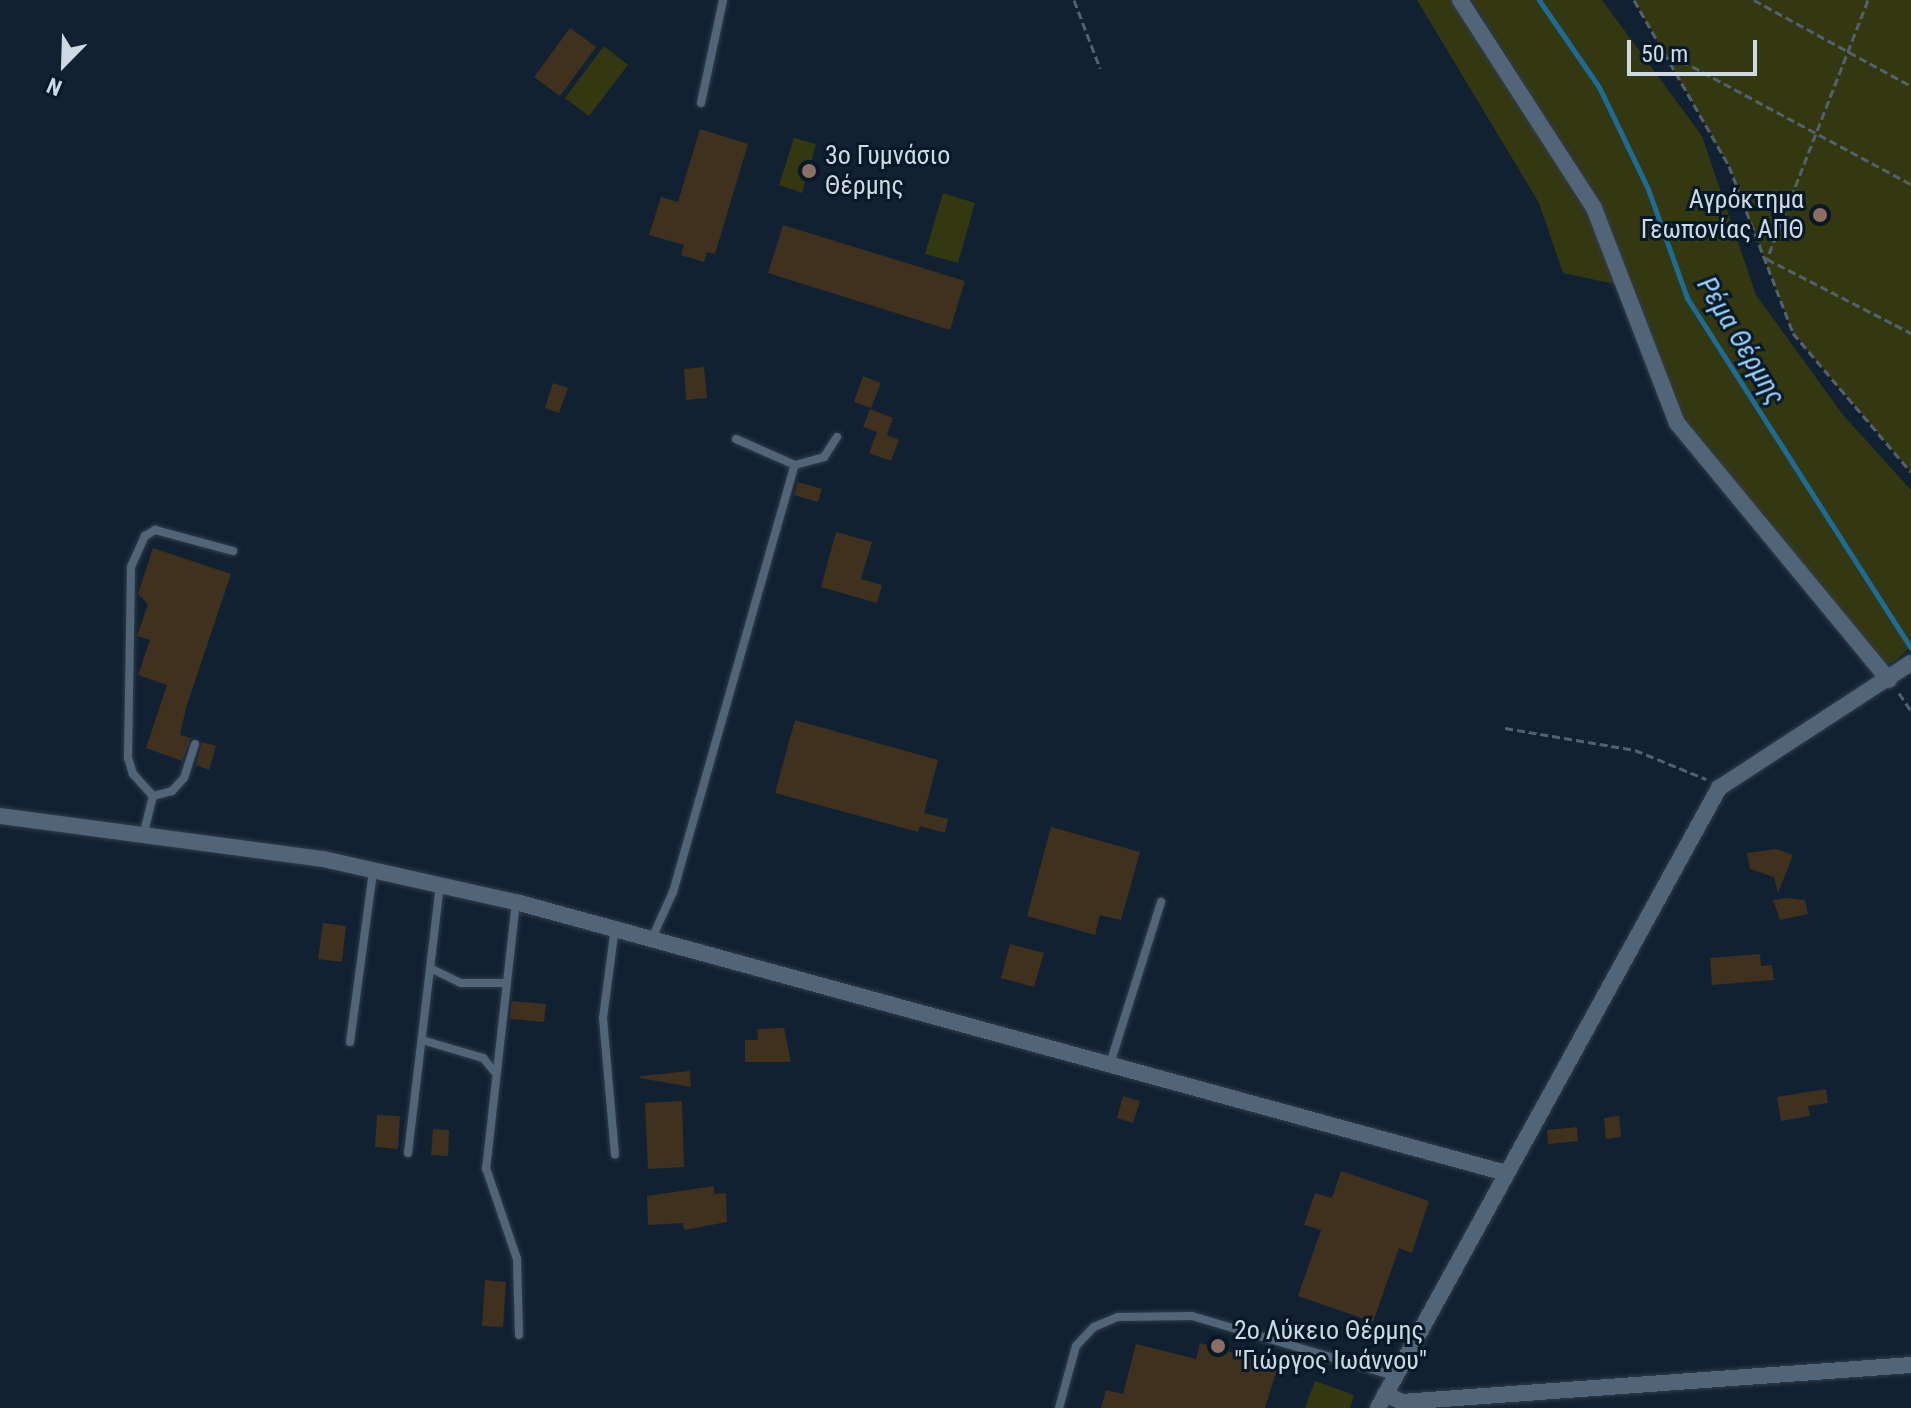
<!DOCTYPE html>
<meta charset="utf-8">
<style>
body{margin:0}
#map{position:relative;width:1911px;height:1408px;overflow:hidden;background:#112132;font-family:"Roboto Condensed",sans-serif}
div>[style]{position:absolute}
.green>*{inset:0;background:#333810}
.stream>*{height:5px;margin:-2.5px;padding:0 2.5px;transform-origin:2.5px;border-radius:2.5px;background:#1d6c98}
.building>*{inset:0;background:#3f311d}
.path>*{height:3px;margin-top:-1.5px;transform-origin:0;background:repeating-linear-gradient(90deg,#526170 0 8px,transparent 0 12px)}
.roads{filter:drop-shadow(0 0 2px #313c4a) drop-shadow(0 0 2px #313c4a)}
.lane>*{height:8px;margin:-4px;padding:0 4px;transform-origin:4px;border-radius:4px;background:#526578}
.street>*{height:16px;margin:-8px;padding:0 8px;transform-origin:8px;border-radius:8px;background:#526578}
.dots>*{width:22px;height:22px;translate:-50% -50%;box-sizing:border-box;border:4px solid #071827;border-radius:50%}
span{translate:-50% -50%;white-space:nowrap;text-align:center;line-height:1.15;-webkit-text-stroke:6px #071827;paint-order:stroke}
.poi-label{font-size:26px;color:#ced9e4}
.left{translate:0 -50%;text-align:left}
.right{translate:-100% -50%;text-align:right}
.water-label{font-size:28px;color:#99d1f7;font-style:italic}
.north{position:absolute;left:24px;top:24px;width:80px;height:80px;-webkit-text-stroke:6px #071827;paint-order:stroke;rotate:203deg;font-size:22px;font-weight:700;line-height:32px;text-align:center;color:#ced9e4}
.north::after{content:'';display:block;margin:auto;width:28px;height:36px;background:#ced9e4;clip-path:polygon(50% 0,100% 100%,50% 72%,0 100%)}
.scale{position:absolute;left:1627px;top:40px;width:130px;height:36px;box-sizing:border-box;border:4px solid #ced9e4;border-top:0;padding-left:10px;font-size:24px;line-height:28px;white-space:nowrap;color:#ced9e4;-webkit-text-stroke:6px #071827;paint-order:stroke}
</style>
<div id="map">
<div class="green">
<i style="clip-path:polygon(1417px 0,1456px 0,1568px 167px,1619px 285px,1563px 273px,1539px 203px)"></i>
<i style="clip-path:polygon(1471px 0,1602px 0,1702px 136px,1756px 295px,1843px 415px,1911px 490px,1911px 647px,1896px 660px,1886px 665px,1678px 413px,1601px 204px)"></i>
<i style="clip-path:polygon(1634px 0,1911px 0,1911px 472px,1793px 333px,1729px 166px)"></i>
<i style="clip-path:polygon(604px 46px,628px 65px,589px 116px,565px 98px)"></i>
<i style="clip-path:polygon(794px 138px,816px 144px,802px 193px,779px 185px)"></i>
<i style="clip-path:polygon(943px 193px,975px 203px,958px 263px,925px 254px)"></i>
<i style="clip-path:polygon(1315px 1381px,1354px 1395px,1350px 1408px,1305px 1408px)"></i>
</div>
<div class="stream">
<i style="left:1539px;top:0;width:106px;rotate:55.4deg"></i>
<i style="left:1599px;top:87px;width:113px;rotate:64.3deg"></i>
<i style="left:1648px;top:189px;width:116px;rotate:70.3deg"></i>
<i style="left:1687px;top:298px;width:416px;rotate:57.4deg"></i>
</div>
<div class="building">
<i style="clip-path:polygon(570px 28px,596px 47px,560px 96px,534px 77px)"></i>
<i style="clip-path:polygon(700px 129px,748px 144px,715px 254px,707px 252px,704px 262px,681px 255px,684px 245px,649px 235px,661px 197px,678px 202px)"></i>
<i style="clip-path:polygon(783px 225px,965px 281px,950px 330px,768px 273px)"></i>
<i style="clip-path:polygon(704px 367px,707px 398px,686px 400px,684px 369px)"></i>
<i style="clip-path:polygon(863px 376px,881px 383px,871px 408px,854px 402px)"></i>
<i style="clip-path:polygon(553px 383px,568px 388px,559px 413px,545px 408px)"></i>
<i style="clip-path:polygon(870px 409px,893px 418px,887px 435px,899px 440px,891px 461px,869px 453px,877px 432px,863px 427px)"></i>
<i style="clip-path:polygon(798px 482px,822px 489px,818px 502px,794px 495px)"></i>
<i style="clip-path:polygon(836px 532px,872px 542px,861px 579px,882px 585px,877px 603px,821px 587px)"></i>
<i style="clip-path:polygon(153px 548px,231px 574px,186px 708px,180px 735px,191px 738px,182px 761px,146px 748px,167px 685px,138px 675px,150px 640px,137px 636px,148px 604px,138px 594px)"></i>
<i style="clip-path:polygon(795px 720px,938px 760px,924px 813px,948px 819px,945px 833px,920px 826px,918px 832px,775px 793px)"></i>
<i style="clip-path:polygon(202px 742px,216px 746px,209px 770px,196px 765px)"></i>
<i style="clip-path:polygon(1051px 827px,1140px 852px,1121px 920px,1100px 915px,1095px 935px,1027px 916px)"></i>
<i style="clip-path:polygon(1776px 849px,1793px 855px,1778px 893px,1774px 877px,1750px 869px,1747px 853px)"></i>
<i style="clip-path:polygon(1786px 898px,1805px 900px,1808px 914px,1780px 920px,1773px 900px)"></i>
<i style="clip-path:polygon(323px 923px,346px 926px,342px 962px,318px 959px)"></i>
<i style="clip-path:polygon(1010px 944px,1044px 953px,1034px 987px,1001px 978px)"></i>
<i style="clip-path:polygon(1760px 954px,1761px 966px,1772px 965px,1774px 980px,1712px 985px,1710px 958px)"></i>
<i style="clip-path:polygon(512px 1001px,546px 1004px,544px 1022px,510px 1019px)"></i>
<i style="clip-path:polygon(784px 1028px,791px 1062px,745px 1062px,745px 1040px,758px 1040px,757px 1029px)"></i>
<i style="clip-path:polygon(690px 1071px,691px 1087px,640px 1078px,641px 1076px)"></i>
<i style="clip-path:polygon(1826px 1089px,1828px 1103px,1808px 1106px,1810px 1116px,1781px 1121px,1777px 1097px)"></i>
<i style="clip-path:polygon(1123px 1096px,1140px 1101px,1133px 1123px,1117px 1118px)"></i>
<i style="clip-path:polygon(682px 1101px,684px 1167px,648px 1169px,645px 1103px)"></i>
<i style="clip-path:polygon(377px 1115px,400px 1116px,398px 1149px,375px 1147px)"></i>
<i style="clip-path:polygon(1619px 1116px,1621px 1137px,1606px 1139px,1604px 1118px)"></i>
<i style="clip-path:polygon(1577px 1127px,1578px 1141px,1548px 1144px,1547px 1130px)"></i>
<i style="clip-path:polygon(433px 1129px,449px 1130px,448px 1156px,431px 1155px)"></i>
<i style="clip-path:polygon(1341px 1171px,1429px 1201px,1412px 1253px,1399px 1248px,1373px 1322px,1298px 1296px,1321px 1230px,1304px 1225px,1315px 1193px,1332px 1198px)"></i>
<i style="clip-path:polygon(714px 1186px,714px 1194px,726px 1193px,727px 1222px,684px 1230px,683px 1223px,648px 1225px,647px 1196px)"></i>
<i style="clip-path:polygon(485px 1280px,506px 1282px,503px 1327px,482px 1326px)"></i>
<i style="clip-path:polygon(1200px 1343px,1278px 1366px,1265px 1408px,1101px 1408px,1106px 1390px,1123px 1394px,1136px 1344px,1196px 1359px)"></i>
</div>
<div class="path">
<i style="left:1074px;top:0;width:73px;rotate:69.1deg"></i>
<i style="left:1634px;top:0;width:191px;rotate:60.2deg"></i>
<i style="left:1729px;top:166px;width:179px;rotate:69deg"></i>
<i style="left:1793px;top:333px;width:182px;rotate:49.7deg"></i>
<i style="left:1754px;top:0;width:179px;rotate:28.7deg"></i>
<i style="left:1868px;top:0;width:278px;rotate:111.3deg"></i>
<i style="left:1767px;top:259px;width:162px;rotate:27.2deg"></i>
<i style="left:1671px;top:55px;width:272px;rotate:28.3deg"></i>
<i style="left:1899px;top:693px;width:22px;rotate:56deg"></i>
<i style="left:1505px;top:728px;width:132px;rotate:9.6deg"></i>
<i style="left:1635px;top:750px;width:77px;rotate:22.2deg"></i>
</div>
<div class="roads">
<div class="lane">
<i style="left:701px;top:103px;width:105px;rotate:-77.9deg"></i>
<i style="left:736px;top:439px;width:64px;rotate:23.8deg"></i>
<i style="left:795px;top:465px;width:30px;rotate:-15deg"></i>
<i style="left:824px;top:457px;width:24px;rotate:-57deg"></i>
<i style="left:195px;top:744px;width:36px;rotate:108deg"></i>
<i style="left:184px;top:778px;width:18px;rotate:133deg"></i>
<i style="left:172px;top:791px;width:20px;rotate:165deg"></i>
<i style="left:153px;top:796px;width:30px;rotate:-132deg"></i>
<i style="left:133px;top:774px;width:17px;rotate:-107deg"></i>
<i style="left:128px;top:758px;width:191px;rotate:-89.1deg"></i>
<i style="left:131px;top:567px;width:34px;rotate:-66deg"></i>
<i style="left:145px;top:536px;width:12px;rotate:-31deg"></i>
<i style="left:155px;top:530px;width:81px;rotate:15.1deg"></i>
<i style="left:143px;top:836px;width:41px;rotate:-76deg"></i>
<i style="left:516px;top:902px;width:268px;rotate:96.4deg"></i>
<i style="left:486px;top:1168px;width:96px;rotate:71.2deg"></i>
<i style="left:517px;top:1259px;width:76px;rotate:88.5deg"></i>
<i style="left:615px;top:927px;width:92px;rotate:97.5deg"></i>
<i style="left:603px;top:1018px;width:137px;rotate:85deg"></i>
<i style="left:653px;top:936px;width:48px;rotate:-65.6deg"></i>
<i style="left:673px;top:892px;width:444px;rotate:-74.1deg"></i>
<i style="left:432px;top:969px;width:32px;rotate:26deg"></i>
<i style="left:461px;top:983px;width:44px"></i>
<i style="left:422px;top:1040px;width:64px;rotate:16.4deg"></i>
<i style="left:483px;top:1058px;width:17px;rotate:50deg"></i>
<i style="left:350px;top:1042px;width:173px;rotate:-82.3deg"></i>
<i style="left:1110px;top:1064px;width:170px;rotate:-72.5deg"></i>
<i style="left:408px;top:1153px;width:270px;rotate:-83.2deg"></i>
<i style="left:1059px;top:1408px;width:64px;rotate:-74.7deg"></i>
<i style="left:1076px;top:1346px;width:26px;rotate:-47deg"></i>
<i style="left:1094px;top:1327px;width:26px;rotate:-23deg"></i>
<i style="left:1118px;top:1317px;width:74px;rotate:-0.8deg"></i>
<i style="left:1192px;top:1316px;width:211px;rotate:16.5deg"></i>
</div>
<div class="street">
<i style="left:1460px;top:0;width:247px;rotate:57.2deg"></i>
<i style="left:1594px;top:208px;width:230px;rotate:68.9deg"></i>
<i style="left:1677px;top:423px;width:333px;rotate:50.5deg"></i>
<i style="left:0;top:816px;width:326px;rotate:7.6deg"></i>
<i style="left:323px;top:859px;width:198px;rotate:12.6deg"></i>
<i style="left:516px;top:902px;width:1026px;rotate:15.31deg"></i>
<i style="left:1385px;top:1394px;width:19px;rotate:25deg"></i>
<i style="left:1402px;top:1402px;width:510px;rotate:-4.16deg"></i>
<i style="left:1378px;top:1408px;width:708px;rotate:-61.19deg"></i>
<i style="left:1719px;top:788px;width:229px;rotate:-33.1deg"></i>
</div>
</div>
<div class="dots">
<i style="left:809px;top:171px;background:#8d6e63"></i>
<i style="left:1820px;top:215px;background:#8d6e63"></i>
<i style="left:1218px;top:1346px;background:#8d6e63"></i>
</div>
<div class="poi-label">
<span class="left" style="left:825px;top:171px">3ο Γυμνάσιο<br>Θέρμης</span>
<span class="right" style="left:1804px;top:215px">Αγρόκτημα<br>Γεωπονίας ΑΠΘ</span>
<span class="left" style="left:1234px;top:1346px">2ο Λύκειο Θέρμης<br>"Γιώργος Ιωάννου"</span>
</div>
<div class="water-label">
<span style="left:1741px;top:341px;rotate:59deg">Ρέμα Θέρμης</span>
</div>
<div class="north">N</div>
<div class="scale">50 m</div>
</div>
